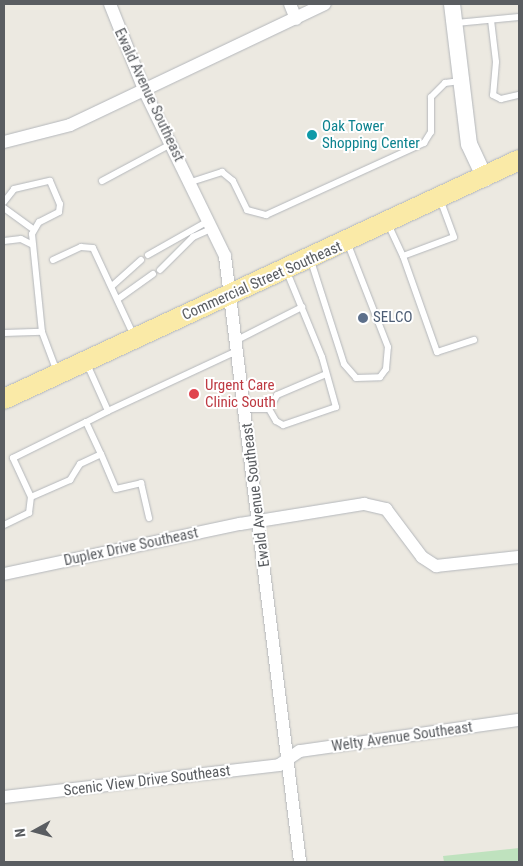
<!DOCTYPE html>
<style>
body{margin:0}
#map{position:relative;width:523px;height:866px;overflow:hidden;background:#ece9e1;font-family:"Roboto Condensed",sans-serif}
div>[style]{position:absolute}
.green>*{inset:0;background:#bfe2be}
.roads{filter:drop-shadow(0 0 1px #b4b7bb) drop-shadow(0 0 1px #b4b7bb)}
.service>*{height:6px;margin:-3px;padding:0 3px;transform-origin:3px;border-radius:3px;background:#fff}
.minor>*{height:12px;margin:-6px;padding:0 6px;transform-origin:6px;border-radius:6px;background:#fff}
.tertiary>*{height:16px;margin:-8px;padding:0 8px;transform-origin:8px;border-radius:8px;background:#fff}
.primary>*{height:20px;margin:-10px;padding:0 10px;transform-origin:10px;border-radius:10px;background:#faeaa7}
.dots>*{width:14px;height:14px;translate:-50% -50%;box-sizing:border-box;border:2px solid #fff;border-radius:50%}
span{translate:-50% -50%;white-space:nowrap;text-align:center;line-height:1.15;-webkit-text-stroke:4px #fff;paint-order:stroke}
.street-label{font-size:15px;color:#5a5d61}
.culture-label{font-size:15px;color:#0d838f}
.left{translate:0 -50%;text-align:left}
.service-label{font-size:15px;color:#4e5e75}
.health-label{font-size:15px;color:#be3a42}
.frame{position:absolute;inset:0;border:5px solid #5a5d61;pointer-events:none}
.north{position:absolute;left:10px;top:806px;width:50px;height:50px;-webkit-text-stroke:4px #fff;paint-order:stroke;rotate:263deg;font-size:14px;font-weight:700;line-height:20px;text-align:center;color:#5a5d61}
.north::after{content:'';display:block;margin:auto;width:18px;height:22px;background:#5a5d61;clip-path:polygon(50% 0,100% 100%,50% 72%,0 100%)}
</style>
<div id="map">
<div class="green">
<i style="clip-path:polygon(519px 848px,519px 862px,444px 862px,443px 856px)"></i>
</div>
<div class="roads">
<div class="service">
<i style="left:491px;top:20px;width:42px;rotate:83.2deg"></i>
<i style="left:496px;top:62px;width:33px;rotate:95deg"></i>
<i style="left:493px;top:95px;width:9px;rotate:27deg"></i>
<i style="left:501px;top:99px;width:18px;rotate:-13deg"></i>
<i style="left:456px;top:23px;width:63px;rotate:-5.4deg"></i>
<i style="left:102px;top:181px;width:78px;rotate:-28.2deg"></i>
<i style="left:191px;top:182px;width:33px;rotate:-18deg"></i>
<i style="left:222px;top:172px;width:14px;rotate:39deg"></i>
<i style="left:233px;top:181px;width:32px;rotate:64deg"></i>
<i style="left:247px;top:210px;width:20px;rotate:15deg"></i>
<i style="left:266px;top:215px;width:174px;rotate:-24.5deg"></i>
<i style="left:424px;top:143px;width:13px;rotate:-58deg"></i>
<i style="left:431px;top:132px;width:35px;rotate:-90deg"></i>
<i style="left:431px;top:97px;width:20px;rotate:-45deg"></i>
<i style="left:445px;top:83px;width:15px;rotate:-8deg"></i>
<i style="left:4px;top:202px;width:16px;rotate:-52deg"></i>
<i style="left:14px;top:189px;width:37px;rotate:-13deg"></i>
<i style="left:50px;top:181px;width:25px;rotate:67deg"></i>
<i style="left:60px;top:204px;width:8px;rotate:97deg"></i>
<i style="left:59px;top:212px;width:22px;rotate:153deg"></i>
<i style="left:39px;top:222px;width:14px;rotate:120deg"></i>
<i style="left:32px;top:234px;width:99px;rotate:84.2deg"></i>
<i style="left:42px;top:332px;width:43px;rotate:69.4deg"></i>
<i style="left:4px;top:208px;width:34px;rotate:36deg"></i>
<i style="left:388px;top:224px;width:35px;rotate:65deg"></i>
<i style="left:403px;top:256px;width:54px;rotate:-20.4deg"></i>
<i style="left:454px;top:237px;width:40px;rotate:-110.2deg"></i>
<i style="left:4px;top:241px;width:17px;rotate:-7deg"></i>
<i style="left:21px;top:239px;width:13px;rotate:27deg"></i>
<i style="left:148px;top:255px;width:69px;rotate:-29.5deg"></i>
<i style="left:403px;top:256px;width:102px;rotate:70.5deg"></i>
<i style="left:437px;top:352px;width:39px;rotate:-18deg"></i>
<i style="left:53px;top:260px;width:31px;rotate:-25deg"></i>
<i style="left:81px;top:247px;width:12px;rotate:5deg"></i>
<i style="left:93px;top:248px;width:97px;rotate:65deg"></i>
<i style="left:311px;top:261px;width:108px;rotate:72.2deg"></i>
<i style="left:344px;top:364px;width:18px;rotate:49deg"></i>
<i style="left:356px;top:378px;width:24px;rotate:-2deg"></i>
<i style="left:380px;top:377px;width:10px;rotate:-53deg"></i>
<i style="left:386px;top:369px;width:22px;rotate:-85deg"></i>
<i style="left:388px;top:347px;width:113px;rotate:-111.3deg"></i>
<i style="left:160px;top:270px;width:47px;rotate:-45deg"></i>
<i style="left:193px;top:237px;width:22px;rotate:-24deg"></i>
<i style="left:287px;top:272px;width:92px;rotate:67.6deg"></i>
<i style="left:322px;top:357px;width:52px;rotate:74.4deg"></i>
<i style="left:336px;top:407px;width:56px;rotate:161.2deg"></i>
<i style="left:283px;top:425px;width:8px;rotate:-150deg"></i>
<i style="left:276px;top:421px;width:14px;rotate:-120deg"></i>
<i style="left:269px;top:409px;width:16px;rotate:-60deg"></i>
<i style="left:277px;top:395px;width:51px;rotate:-23.1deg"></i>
<i style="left:112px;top:286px;width:39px;rotate:-42deg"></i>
<i style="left:118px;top:299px;width:43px;rotate:-35.5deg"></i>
<i style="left:4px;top:333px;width:38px;rotate:-2deg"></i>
<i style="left:239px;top:339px;width:71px;rotate:-26.9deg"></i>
<i style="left:87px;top:364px;width:51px;rotate:65.9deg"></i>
<i style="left:108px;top:411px;width:25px;rotate:153deg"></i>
<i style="left:86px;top:422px;width:35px;rotate:65deg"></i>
<i style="left:246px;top:409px;width:23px"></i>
<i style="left:108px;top:411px;width:145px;rotate:-25deg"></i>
<i style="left:31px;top:497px;width:43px;rotate:-114.8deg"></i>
<i style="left:13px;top:458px;width:81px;rotate:-26.3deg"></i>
<i style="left:4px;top:525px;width:28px;rotate:-26deg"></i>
<i style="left:29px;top:513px;width:16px;rotate:-83deg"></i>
<i style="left:31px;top:497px;width:43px;rotate:-23.6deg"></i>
<i style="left:70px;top:480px;width:19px;rotate:-58deg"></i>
<i style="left:80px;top:464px;width:23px;rotate:-25deg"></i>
<i style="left:101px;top:454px;width:38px;rotate:67deg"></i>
<i style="left:116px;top:489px;width:26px;rotate:-13deg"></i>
<i style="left:141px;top:483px;width:36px;rotate:77deg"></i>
</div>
<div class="minor">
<i style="left:110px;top:4px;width:95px;rotate:68.3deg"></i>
<i style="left:145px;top:92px;width:182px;rotate:64deg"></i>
<i style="left:225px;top:256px;width:611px;rotate:82.94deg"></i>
<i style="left:290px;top:4px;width:16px;rotate:68deg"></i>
<i style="left:4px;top:142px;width:68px;rotate:-14.4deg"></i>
<i style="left:70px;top:125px;width:282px;rotate:-25.4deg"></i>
<i style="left:4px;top:574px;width:241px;rotate:-12deg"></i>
<i style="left:240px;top:524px;width:126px;rotate:-9.2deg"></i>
<i style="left:364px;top:504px;width:23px;rotate:13deg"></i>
<i style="left:386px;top:509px;width:60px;rotate:53.1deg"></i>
<i style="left:422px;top:557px;width:17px;rotate:33deg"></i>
<i style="left:436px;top:566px;width:83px;rotate:-6.2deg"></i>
<i style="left:4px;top:797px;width:277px;rotate:-6.6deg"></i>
<i style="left:279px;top:765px;width:25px;rotate:-34deg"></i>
<i style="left:300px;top:751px;width:221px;rotate:-8.1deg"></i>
</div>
<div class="tertiary">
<i style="left:452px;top:4px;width:141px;rotate:83.1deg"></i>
<i style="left:469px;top:144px;width:38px;rotate:65deg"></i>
</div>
<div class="primary">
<i style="left:4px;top:399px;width:568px;rotate:-24.89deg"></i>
</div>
</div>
<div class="dots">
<i style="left:312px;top:135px;background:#0f9aa8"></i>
<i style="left:363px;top:318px;background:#5c6f8a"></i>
<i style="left:194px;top:394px;background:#e0444e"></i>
</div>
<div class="street-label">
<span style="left:149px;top:95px;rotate:65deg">Ewald Avenue Southeast</span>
<span style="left:262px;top:281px;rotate:-24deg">Commercial Street Southeast</span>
<span style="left:256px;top:495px;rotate:-97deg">Ewald Avenue Southeast</span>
<span style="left:131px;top:547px;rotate:-12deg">Duplex Drive Southeast</span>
<span style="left:402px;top:737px;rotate:-8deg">Welty Avenue Southeast</span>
<span style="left:147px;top:781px;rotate:-7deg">Scenic View Drive Southeast</span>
</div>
<div class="culture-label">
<span class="left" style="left:322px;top:135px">Oak Tower<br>Shopping Center</span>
</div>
<div class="service-label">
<span class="left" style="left:373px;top:318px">SELCO</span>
</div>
<div class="health-label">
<span class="left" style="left:205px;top:394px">Urgent Care<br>Clinic South</span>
</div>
<div class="frame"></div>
<div class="north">N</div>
</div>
